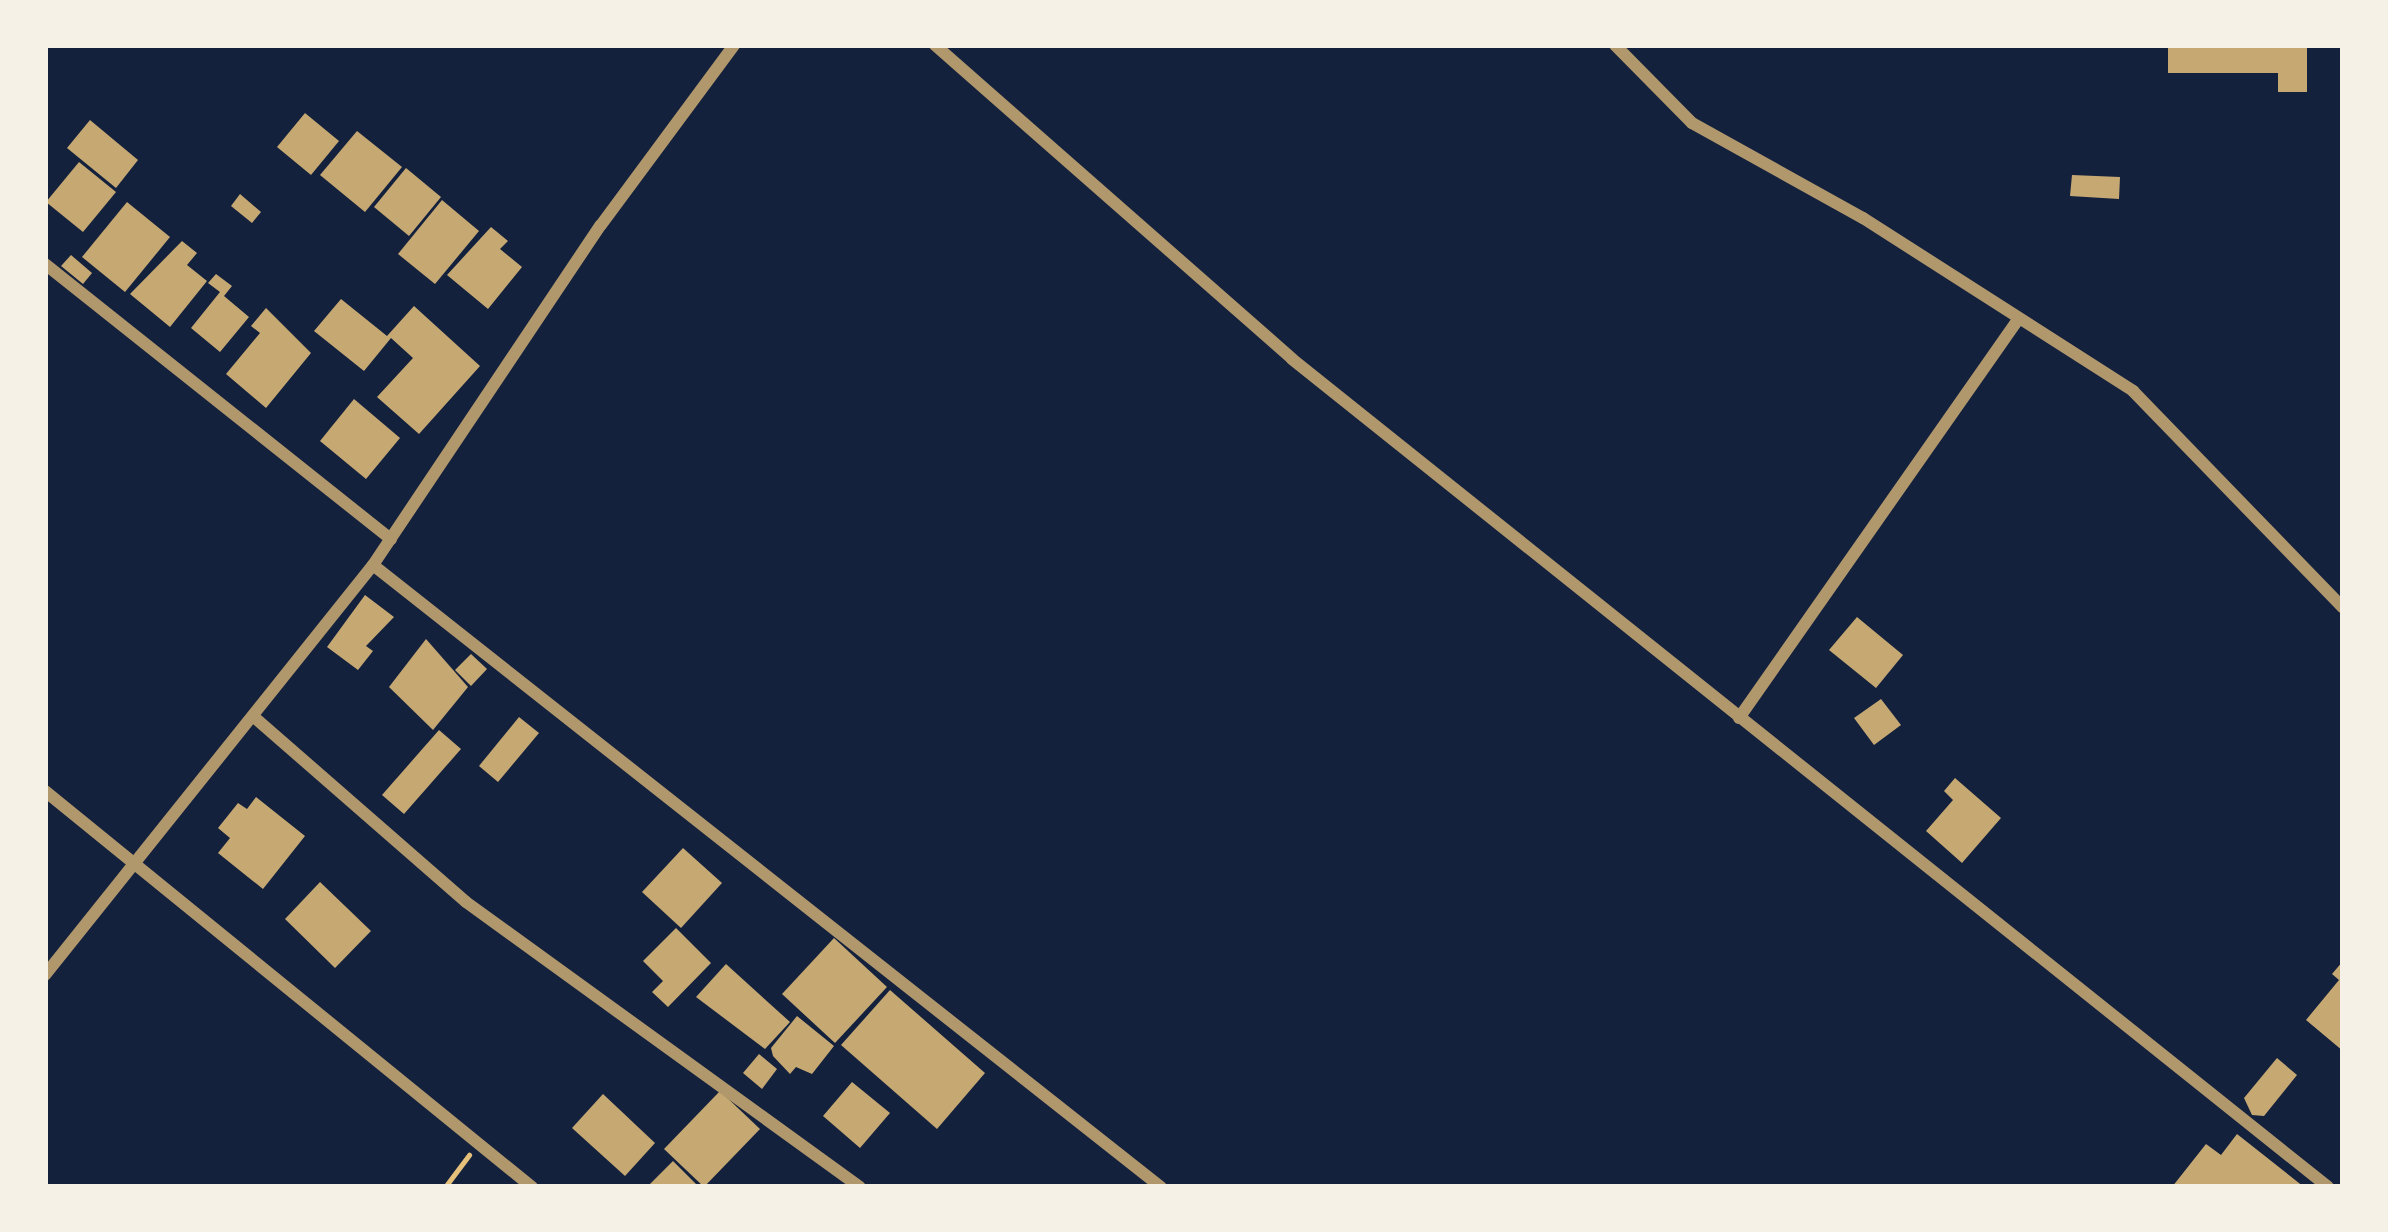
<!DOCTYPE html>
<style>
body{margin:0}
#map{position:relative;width:2388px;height:1232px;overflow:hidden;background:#14213d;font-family:"Varela Round",sans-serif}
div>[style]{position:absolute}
.building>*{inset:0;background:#c6a872}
.path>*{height:4.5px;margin:-2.25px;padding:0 2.25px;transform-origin:2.25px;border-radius:2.25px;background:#e5c07b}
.minor>*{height:12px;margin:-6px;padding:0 6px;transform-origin:6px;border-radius:6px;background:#b1986c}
span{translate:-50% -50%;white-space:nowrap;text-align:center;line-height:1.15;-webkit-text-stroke:10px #f6f1e7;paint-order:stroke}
.frame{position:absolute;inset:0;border:48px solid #f6f1e7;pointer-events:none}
</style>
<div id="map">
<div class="building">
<i style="clip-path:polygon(2168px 45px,2307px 45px,2307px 92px,2278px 92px,2278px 73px,2168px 73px)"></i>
<i style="clip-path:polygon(305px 113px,339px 141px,311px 175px,277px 147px)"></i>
<i style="clip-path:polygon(90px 120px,138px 160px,116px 188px,67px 148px)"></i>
<i style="clip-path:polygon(357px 131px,402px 167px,365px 212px,320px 175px)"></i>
<i style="clip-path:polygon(79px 162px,116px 192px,83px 232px,46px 202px)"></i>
<i style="clip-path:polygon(406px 168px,441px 197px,409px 236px,374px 207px)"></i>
<i style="clip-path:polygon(2072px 175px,2120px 177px,2119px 199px,2070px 196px)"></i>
<i style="clip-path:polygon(240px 194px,261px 212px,252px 223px,231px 206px)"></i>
<i style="clip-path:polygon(442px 200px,479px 231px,435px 284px,398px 254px)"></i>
<i style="clip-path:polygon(127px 202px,170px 237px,125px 292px,82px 257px)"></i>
<i style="clip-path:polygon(491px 227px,508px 241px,500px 249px,522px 267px,488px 309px,447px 275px)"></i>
<i style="clip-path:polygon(182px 241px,197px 253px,187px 265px,207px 281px,170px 327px,130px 294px)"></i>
<i style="clip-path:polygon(71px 255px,92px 273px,83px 284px,61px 266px)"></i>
<i style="clip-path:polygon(216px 274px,232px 286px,224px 296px,249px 317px,220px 352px,191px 328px,220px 292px,208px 283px)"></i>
<i style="clip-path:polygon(341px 299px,387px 336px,414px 306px,480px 366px,419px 434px,377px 397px,413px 358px,391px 338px,364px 371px,314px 331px)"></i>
<i style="clip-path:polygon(266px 308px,311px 353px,266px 408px,226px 374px,260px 333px,251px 326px)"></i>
<i style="clip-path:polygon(354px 399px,400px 438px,366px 479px,320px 441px)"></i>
<i style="clip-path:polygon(365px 595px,394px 617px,366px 646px,373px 651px,358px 670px,327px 647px)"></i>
<i style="clip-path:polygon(1857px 617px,1903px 655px,1876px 688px,1829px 650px)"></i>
<i style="clip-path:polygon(426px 639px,468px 687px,433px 730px,389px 687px)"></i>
<i style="clip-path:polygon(471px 654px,487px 669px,471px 686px,455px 670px)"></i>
<i style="clip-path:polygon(1881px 699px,1901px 725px,1874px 745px,1854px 718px)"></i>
<i style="clip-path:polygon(519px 717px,539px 733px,498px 782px,479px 766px)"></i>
<i style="clip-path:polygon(439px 730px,461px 749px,404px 814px,382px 795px)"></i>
<i style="clip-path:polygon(1955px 778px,2001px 818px,1962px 863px,1926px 831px,1953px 800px,1944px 791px)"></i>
<i style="clip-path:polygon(256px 797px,305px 836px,263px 889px,218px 853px,230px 838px,218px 828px,238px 803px,247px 809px)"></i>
<i style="clip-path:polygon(683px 848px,722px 883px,681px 928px,642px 892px)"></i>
<i style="clip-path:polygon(320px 882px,371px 931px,335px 968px,285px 919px)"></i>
<i style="clip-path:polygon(676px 928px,711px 963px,668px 1007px,652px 992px,663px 981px,643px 961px)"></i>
<i style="clip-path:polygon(834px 938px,887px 987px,835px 1043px,782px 994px)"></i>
<i style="clip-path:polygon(2343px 961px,2343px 1051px,2306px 1020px,2339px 980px,2332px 974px)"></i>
<i style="clip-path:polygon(726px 964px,790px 1022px,765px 1049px,696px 997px)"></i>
<i style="clip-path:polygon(890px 990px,985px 1073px,937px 1129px,841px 1045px)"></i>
<i style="clip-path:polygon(797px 1016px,834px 1046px,812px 1074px,796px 1067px,790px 1074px,773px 1056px,771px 1048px)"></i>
<i style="clip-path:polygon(759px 1054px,777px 1069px,762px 1089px,743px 1073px)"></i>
<i style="clip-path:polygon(2277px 1058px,2297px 1075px,2264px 1116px,2252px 1115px,2244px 1098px)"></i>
<i style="clip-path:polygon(852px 1082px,890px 1113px,860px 1148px,823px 1116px)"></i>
<i style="clip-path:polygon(720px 1091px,760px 1129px,704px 1187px,664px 1149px)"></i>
<i style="clip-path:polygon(603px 1094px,655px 1143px,625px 1176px,572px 1128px)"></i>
<i style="clip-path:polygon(2237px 1134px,2304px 1187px,2172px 1187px,2206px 1144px,2221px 1155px)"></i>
<i style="clip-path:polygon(673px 1161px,699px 1187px,647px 1187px)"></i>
</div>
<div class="path">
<i style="left:445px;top:1187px;width:40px;rotate:-53deg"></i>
</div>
<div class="minor">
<i style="left:935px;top:45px;width:475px;rotate:41.3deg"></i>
<i style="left:1292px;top:359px;width:1326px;rotate:38.63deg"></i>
<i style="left:1615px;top:45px;width:110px;rotate:45.4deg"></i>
<i style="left:1692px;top:123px;width:196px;rotate:29.1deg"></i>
<i style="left:1863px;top:218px;width:321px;rotate:32.6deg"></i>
<i style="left:2133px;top:391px;width:302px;rotate:45.9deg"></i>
<i style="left:45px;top:264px;width:442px;rotate:38.5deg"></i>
<i style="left:373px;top:565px;width:1004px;rotate:38.29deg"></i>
<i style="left:254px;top:717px;width:281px;rotate:41.1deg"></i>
<i style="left:466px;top:902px;width:486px;rotate:35.9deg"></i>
<i style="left:1739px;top:718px;width:485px;rotate:-55deg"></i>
<i style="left:45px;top:791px;width:628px;rotate:39.12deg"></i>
<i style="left:45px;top:975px;width:525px;rotate:-51.34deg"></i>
<i style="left:373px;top:565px;width:409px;rotate:-56.2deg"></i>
<i style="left:601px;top:225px;width:224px;rotate:-53.5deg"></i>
</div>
<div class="frame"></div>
</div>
